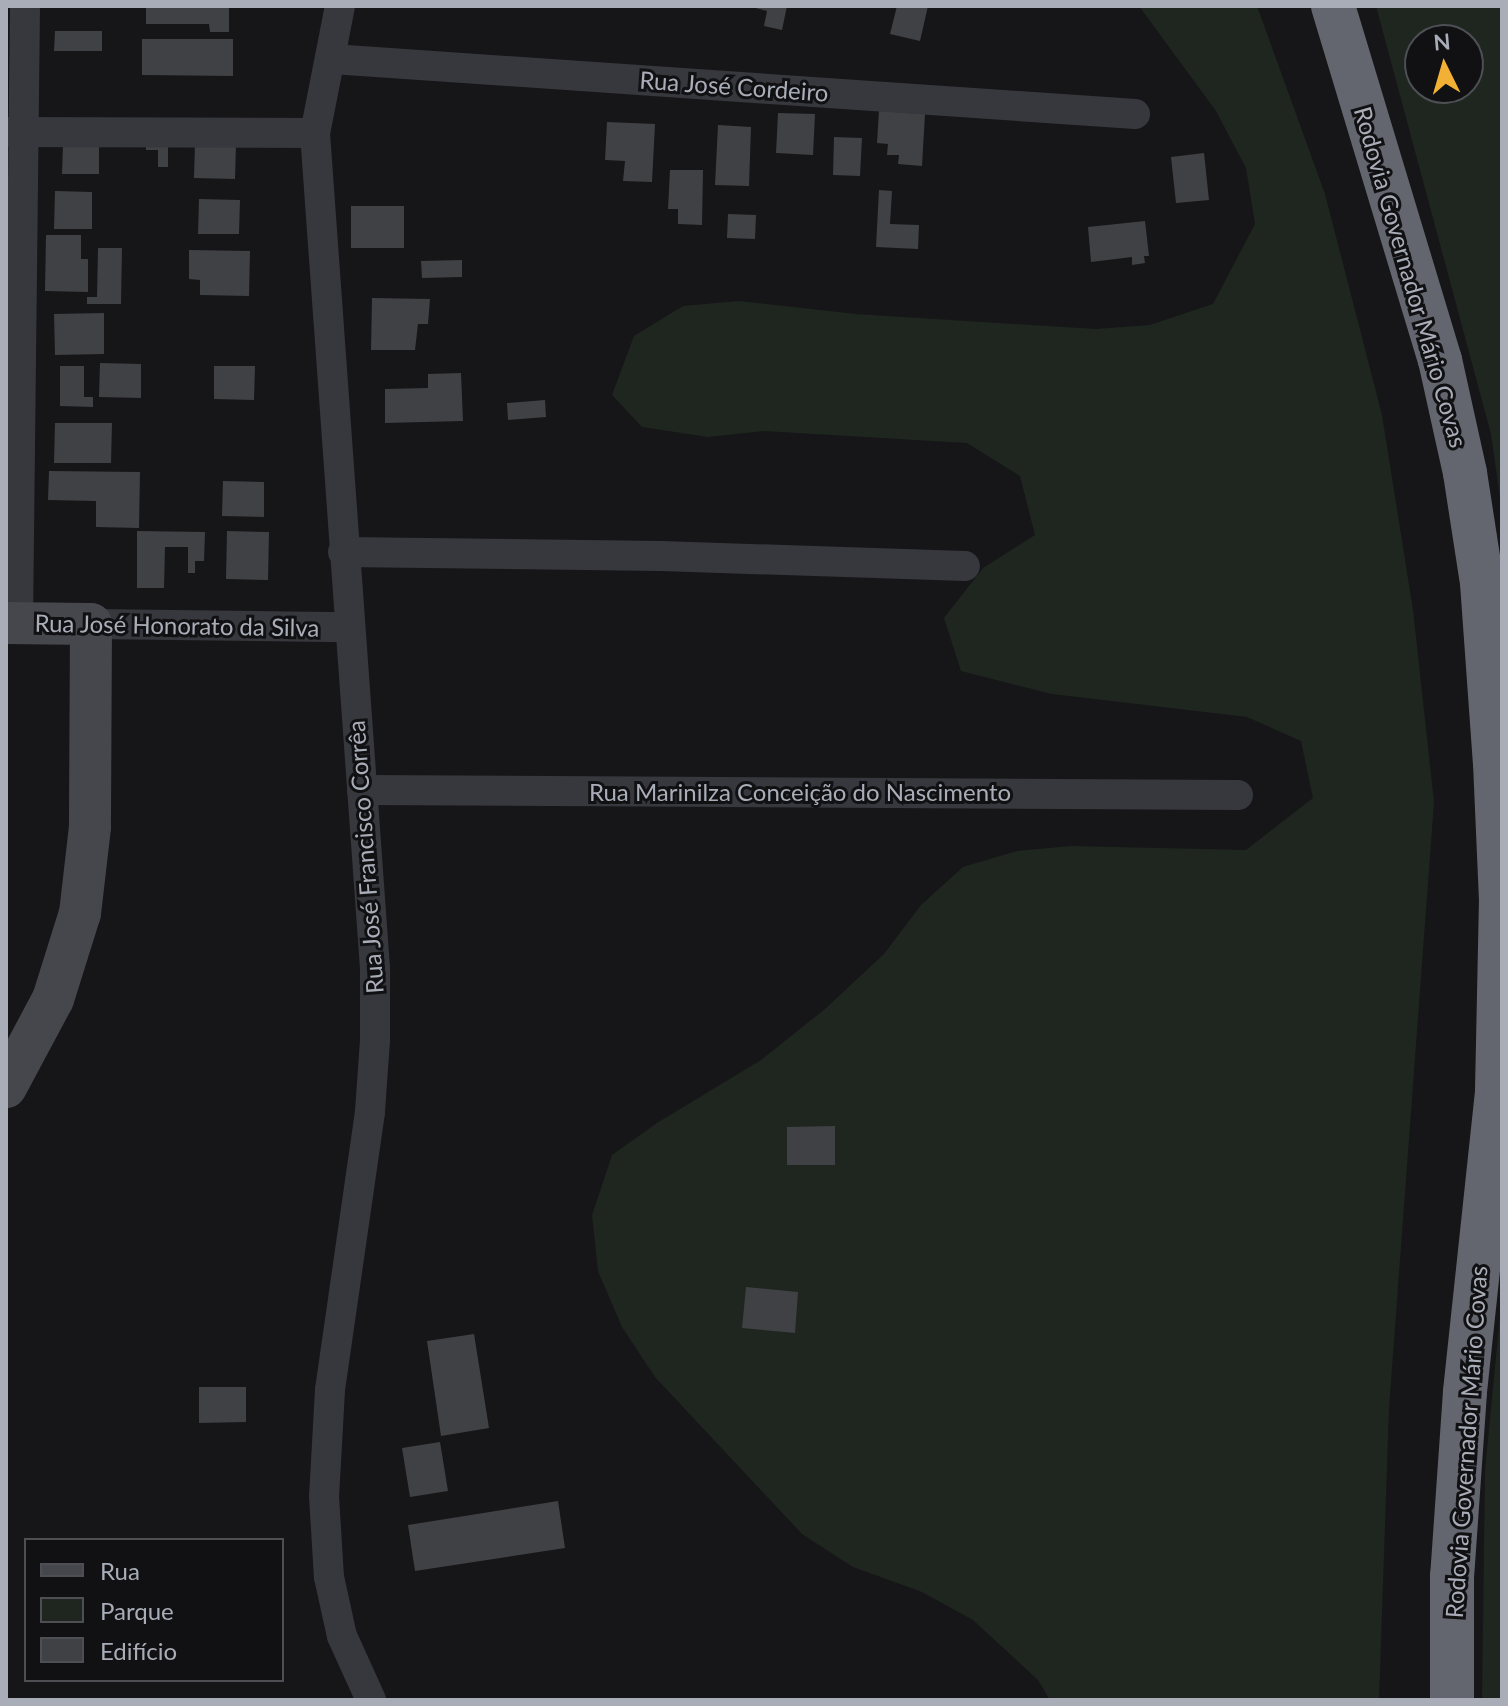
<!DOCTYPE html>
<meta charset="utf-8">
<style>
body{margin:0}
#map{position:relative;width:1508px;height:1706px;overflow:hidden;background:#161618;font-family:Lato,sans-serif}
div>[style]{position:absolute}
.green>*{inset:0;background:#1e261f}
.building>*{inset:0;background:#404145}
.street>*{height:30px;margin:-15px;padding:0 15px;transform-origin:15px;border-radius:15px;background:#37383d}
.secondary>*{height:42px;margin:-21px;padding:0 21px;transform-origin:21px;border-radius:21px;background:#45474d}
.highway>*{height:44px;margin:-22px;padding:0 22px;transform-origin:22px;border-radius:22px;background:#63666e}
span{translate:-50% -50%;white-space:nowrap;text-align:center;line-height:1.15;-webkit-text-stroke:6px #111113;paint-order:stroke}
.street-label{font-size:24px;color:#a8adb8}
.frame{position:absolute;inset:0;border:8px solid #a8adb8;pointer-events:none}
.legend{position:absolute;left:24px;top:1538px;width:260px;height:144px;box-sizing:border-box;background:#111113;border:2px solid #4d4f55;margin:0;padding:10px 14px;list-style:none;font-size:24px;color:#a8adb8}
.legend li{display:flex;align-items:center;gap:16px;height:40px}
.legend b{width:40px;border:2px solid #4d4f55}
.north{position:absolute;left:1404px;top:24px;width:80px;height:80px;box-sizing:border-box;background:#111113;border:2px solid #4d4f55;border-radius:50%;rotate:355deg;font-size:22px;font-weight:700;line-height:32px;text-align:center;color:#a8adb8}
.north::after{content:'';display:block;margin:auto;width:28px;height:36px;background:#f2b134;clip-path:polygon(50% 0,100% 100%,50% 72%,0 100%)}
</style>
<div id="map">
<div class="green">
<i style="clip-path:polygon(1139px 6px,1257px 6px,1325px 194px,1382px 415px,1413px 610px,1434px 802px,1389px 1408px,1379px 1700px,1050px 1700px,1038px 1680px,973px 1620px,922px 1592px,853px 1567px,802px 1534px,655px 1377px,622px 1327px,598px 1271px,592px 1215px,612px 1155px,657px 1123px,761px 1060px,825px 1009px,884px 954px,921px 905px,963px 867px,1017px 851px,1072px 846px,1246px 850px,1313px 798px,1301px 741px,1247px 717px,1052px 694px,961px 671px,944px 618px,983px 568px,1035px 535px,1020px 476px,967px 443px,764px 431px,708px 437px,642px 427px,612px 395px,634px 336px,683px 306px,739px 301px,856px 314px,1096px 329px,1150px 325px,1213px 304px,1255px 224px,1246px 168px,1216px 111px)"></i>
<i style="clip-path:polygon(evenodd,1376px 6px,1502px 6px,1502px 511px,1491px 434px,1376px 6px,1420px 40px,1468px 40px,1468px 88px,1420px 88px,1420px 40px)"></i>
<i style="clip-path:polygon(1502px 1295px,1502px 1700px,1482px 1700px,1485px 1471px)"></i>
</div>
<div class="building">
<i style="clip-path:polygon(146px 6px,229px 6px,229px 32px,210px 32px,209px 24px,146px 24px)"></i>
<i style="clip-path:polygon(787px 6px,782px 30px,764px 26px,767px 11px,752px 7px)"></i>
<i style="clip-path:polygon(897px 6px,928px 6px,920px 41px,890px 34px)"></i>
<i style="clip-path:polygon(55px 31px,102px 31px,102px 51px,54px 51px)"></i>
<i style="clip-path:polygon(142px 39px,233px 39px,233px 76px,142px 75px)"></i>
<i style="clip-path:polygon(879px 111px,925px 114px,922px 166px,898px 164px,899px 155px,887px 155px,888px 144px,877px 143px)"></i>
<i style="clip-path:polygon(778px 113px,815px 114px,813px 155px,776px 153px)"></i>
<i style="clip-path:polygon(607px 122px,655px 124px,652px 182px,623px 181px,625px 161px,605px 160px)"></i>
<i style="clip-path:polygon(718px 125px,751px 127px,749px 186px,715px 185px)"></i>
<i style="clip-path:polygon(834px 137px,862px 138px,860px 176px,833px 175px)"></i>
<i style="clip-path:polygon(146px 143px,168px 143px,168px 167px,158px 167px,158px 150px,146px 150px)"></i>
<i style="clip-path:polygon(195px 143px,236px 144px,235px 179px,194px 178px)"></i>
<i style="clip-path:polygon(63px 145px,99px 145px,99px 174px,62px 174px)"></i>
<i style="clip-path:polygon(1204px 153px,1209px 200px,1176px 203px,1171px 157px)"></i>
<i style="clip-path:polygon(670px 170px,703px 170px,702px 225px,678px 224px,678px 209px,668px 209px)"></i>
<i style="clip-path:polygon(879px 190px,892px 191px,890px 224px,919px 225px,918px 249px,876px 247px)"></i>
<i style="clip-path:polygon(55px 191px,92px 192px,92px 229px,54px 229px)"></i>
<i style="clip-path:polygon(199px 199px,240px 200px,239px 234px,198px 234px)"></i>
<i style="clip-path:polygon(351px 206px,404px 206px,404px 248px,351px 248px)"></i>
<i style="clip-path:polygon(728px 214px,756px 215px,755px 239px,727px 238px)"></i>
<i style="clip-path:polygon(1145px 221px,1149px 256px,1144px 256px,1145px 263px,1132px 265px,1132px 257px,1091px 262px,1088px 227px)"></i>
<i style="clip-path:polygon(46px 235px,81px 235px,81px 259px,88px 259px,88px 292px,45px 291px)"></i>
<i style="clip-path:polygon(98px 248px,122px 248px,121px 304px,87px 304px,87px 297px,97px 297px)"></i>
<i style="clip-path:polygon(189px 250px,250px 251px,249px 296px,200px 295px,200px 280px,189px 279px)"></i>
<i style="clip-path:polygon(462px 260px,462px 277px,422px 278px,421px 261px)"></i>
<i style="clip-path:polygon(372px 298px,430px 299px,428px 324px,418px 324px,415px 350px,371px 350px)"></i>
<i style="clip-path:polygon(104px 313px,104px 354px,55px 355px,54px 314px)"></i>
<i style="clip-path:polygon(100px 363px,141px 364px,141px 398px,99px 397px)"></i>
<i style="clip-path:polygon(60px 366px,84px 366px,84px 397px,93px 397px,93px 407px,60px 406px)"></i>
<i style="clip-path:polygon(214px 366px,255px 366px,254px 400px,214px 399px)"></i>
<i style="clip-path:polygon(461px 373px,463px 421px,385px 423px,385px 389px,428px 388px,428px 374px)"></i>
<i style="clip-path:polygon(545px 400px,546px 417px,508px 420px,507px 403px)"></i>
<i style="clip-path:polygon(55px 423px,112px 423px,111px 463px,54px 463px)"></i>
<i style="clip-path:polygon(49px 471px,140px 472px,139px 528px,96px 527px,96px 501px,48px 500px)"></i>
<i style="clip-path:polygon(223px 481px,264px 482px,264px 517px,222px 516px)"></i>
<i style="clip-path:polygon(137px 531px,205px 532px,204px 561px,195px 561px,195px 573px,188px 573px,188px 547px,165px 547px,164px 588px,137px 588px)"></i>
<i style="clip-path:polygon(227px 531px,269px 532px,268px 580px,226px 579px)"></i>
<i style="clip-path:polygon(835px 1126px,835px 1165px,787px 1165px,787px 1127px)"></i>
<i style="clip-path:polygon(746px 1287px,798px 1292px,795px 1333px,742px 1328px)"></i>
<i style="clip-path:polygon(474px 1334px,489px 1428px,441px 1436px,427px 1341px)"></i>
<i style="clip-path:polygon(199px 1387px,246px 1387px,246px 1422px,199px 1423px)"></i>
<i style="clip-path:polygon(440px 1442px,448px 1491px,410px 1497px,402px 1448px)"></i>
<i style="clip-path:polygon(558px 1501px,565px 1548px,415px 1571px,408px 1525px)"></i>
</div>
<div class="street">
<i style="left:340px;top:6px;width:129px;rotate:101.1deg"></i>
<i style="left:315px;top:133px;width:838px;rotate:85.89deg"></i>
<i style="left:375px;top:969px;width:71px;rotate:90deg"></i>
<i style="left:375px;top:1040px;width:72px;rotate:94deg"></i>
<i style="left:370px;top:1112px;width:281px;rotate:98.2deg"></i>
<i style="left:330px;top:1390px;width:106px;rotate:93.2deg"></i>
<i style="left:324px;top:1496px;width:81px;rotate:86.5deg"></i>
<i style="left:329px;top:1577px;width:60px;rotate:77.6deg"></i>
<i style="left:342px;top:1636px;width:70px;rotate:65.6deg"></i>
<i style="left:332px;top:59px;width:805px;rotate:3.92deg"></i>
<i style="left:6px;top:132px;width:309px;rotate:0.2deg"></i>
<i style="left:343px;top:552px;width:318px;rotate:0.7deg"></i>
<i style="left:661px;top:556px;width:304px;rotate:1.9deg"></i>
<i style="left:18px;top:623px;width:617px;rotate:-89.35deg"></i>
<i style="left:91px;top:624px;width:257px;rotate:0.7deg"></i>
<i style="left:362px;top:790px;width:876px;rotate:0.33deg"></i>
</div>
<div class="secondary">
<i style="left:6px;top:623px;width:85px;rotate:0.7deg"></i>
<i style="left:91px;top:624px;width:203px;rotate:90.3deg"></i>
<i style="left:90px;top:827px;width:87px;rotate:96.6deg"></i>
<i style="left:80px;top:913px;width:90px;rotate:107.4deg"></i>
<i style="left:53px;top:999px;width:100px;rotate:118.1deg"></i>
</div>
<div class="highway">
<i style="left:1333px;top:6px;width:370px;rotate:73.2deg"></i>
<i style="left:1440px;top:360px;width:116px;rotate:77.5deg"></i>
<i style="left:1465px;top:473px;width:111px;rotate:81.2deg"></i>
<i style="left:1482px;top:583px;width:180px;rotate:85.9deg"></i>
<i style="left:1495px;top:763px;width:136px;rotate:87.5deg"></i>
<i style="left:1501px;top:899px;width:193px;rotate:91.2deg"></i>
<i style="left:1497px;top:1092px;width:302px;rotate:96.1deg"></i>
<i style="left:1465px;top:1392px;width:184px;rotate:94deg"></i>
<i style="left:1452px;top:1576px;width:124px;rotate:90deg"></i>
</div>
<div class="street-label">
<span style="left:734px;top:86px;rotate:4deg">Rua José Cordeiro</span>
<span style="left:1411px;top:277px;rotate:74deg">Rodovia Governador Mário Covas</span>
<span style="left:177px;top:625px;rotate:1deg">Rua José Honorato da Silva</span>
<span style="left:800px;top:792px">Rua Marinilza Conceição do Nascimento</span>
<span style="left:365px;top:857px;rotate:-94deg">Rua José Francisco Corrêa</span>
<span style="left:1466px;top:1442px;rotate:-86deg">Rodovia Governador Mário Covas</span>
</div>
<div class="frame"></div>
<ul class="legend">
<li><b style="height:10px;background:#45474d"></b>Rua</li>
<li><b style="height:22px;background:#1e261f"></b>Parque</li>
<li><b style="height:22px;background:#404145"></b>Edifício</li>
</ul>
<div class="north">N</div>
</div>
